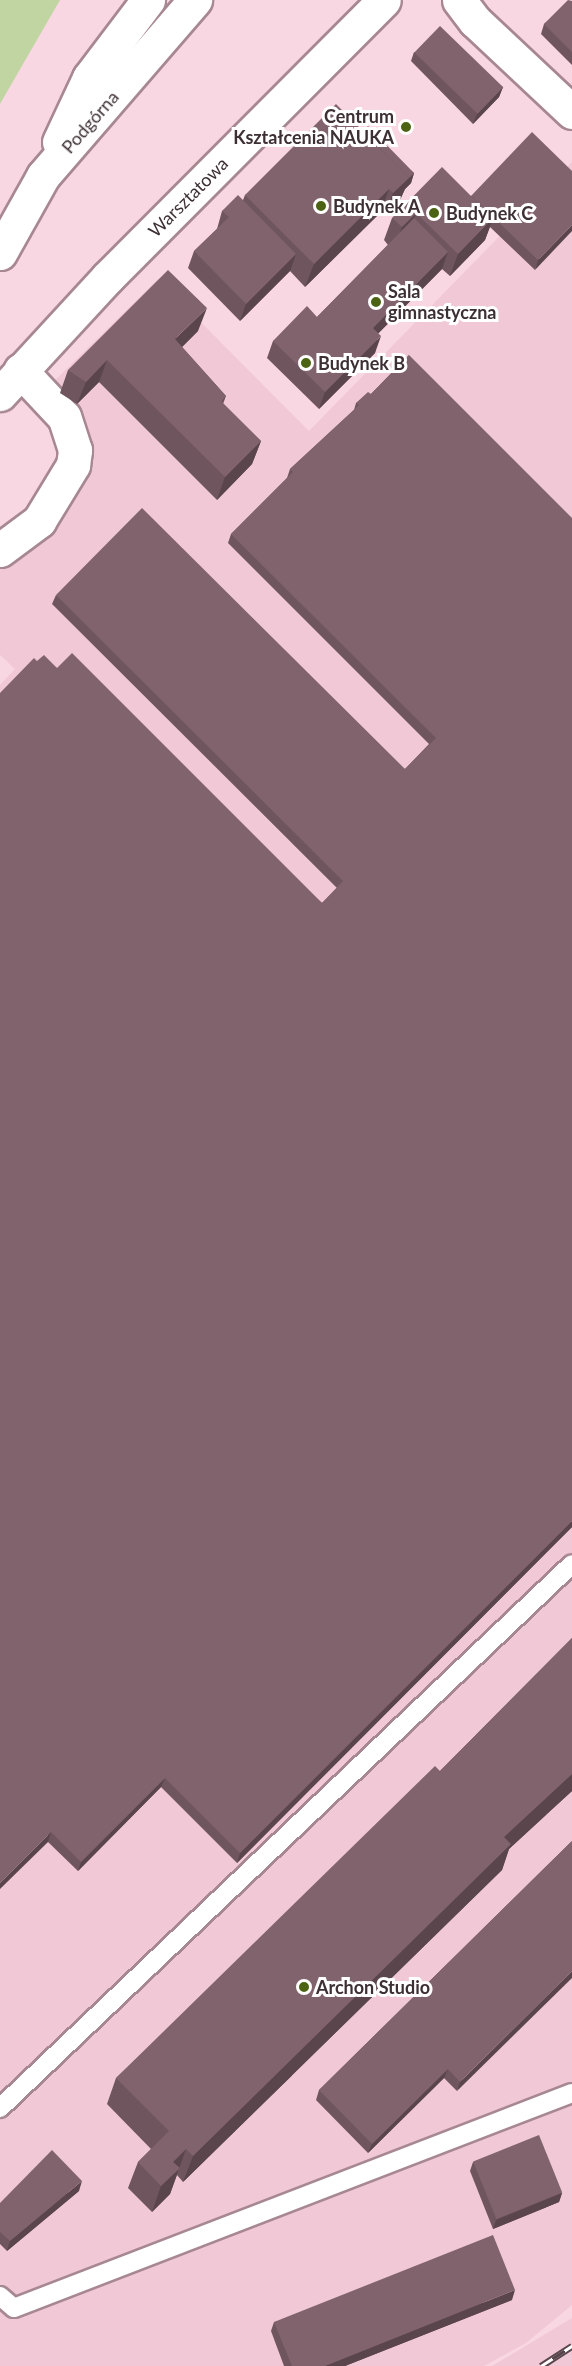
<!DOCTYPE html>
<meta charset="utf-8">
<style>
body{margin:0}
#map{position:relative;width:572px;height:2366px;overflow:hidden;background:#f9d7e2;font-family:Lato,sans-serif}
div>[style]{position:absolute}
[style*='--x']{left:calc(var(--x)*1px);top:calc(var(--y)*1px);width:calc(var(--w)*1px);rotate:calc(var(--a)*1deg)}
.built>*{inset:0;background:#f1c8d6}
.green>*{inset:0;background:#c1d5a2}
.roads{filter:drop-shadow(2px 0 #a78892) drop-shadow(-2px 0 #a78892) drop-shadow(0 2px #a78892) drop-shadow(0 -2px #a78892)}
.service>*{height:18px;margin:-9px;padding:0 9px;transform-origin:9px;border-radius:9px;background:#fff}
.minor>*{height:33px;margin:-16.5px;padding:0 16.5px;transform-origin:16.5px;border-radius:16.5px;background:#fff}
.tertiary>*{height:33px;margin:-16.5px;padding:0 16.5px;transform-origin:16.5px;border-radius:16.5px;background:#fff}
.rail>*{height:7px;margin-top:-3.5px;transform-origin:0;background:repeating-linear-gradient(90deg,#fff 0 14px,#57474c 0 28px);box-sizing:border-box;border-block:2px solid #57474c}
.wall>*{inset:0;background:#6e555e}
.shaded-wall>*{inset:0;background:#5a454c}
.building>*{inset:0;background:#80636d;transform-origin:0 0}
.dots>*{width:16px;height:16px;translate:-50% -50%;box-sizing:border-box;border:3px solid #fff;border-radius:50%}
span{translate:-50% -50%;white-space:nowrap;text-align:center;line-height:1.15;-webkit-text-stroke:6px #fff;paint-order:stroke}
.poi-label{font-size:18px;color:#3d3034;font-weight:700}
.right{translate:-100% -50%;text-align:right}
.left{translate:0 -50%;text-align:left}
.street-label{font-size:18px;color:#3d3034}
</style>
<div id="map">
<div class="built">
<i style="clip-path:polygon(572px 162px,572px 2305px,526px 2343px,484px 2366px,0 2366px,0 685px,15px 669px,0 655px,0 550px,73px 465px,42px 393px,158px 279px,309px 431px)"></i>
<i style="clip-path:polygon(572px 2318px,572px 2366px,492px 2366px)"></i>
</div>
<div class="green">
<i style="clip-path:polygon(0 0,60px 0,0 104px)"></i>
</div>
<div class="roads">
<div class="service">
<i style="--x:0;--y:2108;--w:789;--a:-43.56"></i>
<i style="--x:0;--y:2296;--w:18;--a:41"></i>
<i style="--x:14;--y:2308;--w:598;--a:-21.07"></i>
</div>
<div class="minor">
<i style="--x:459;--y:0;--w:26;--a:53"></i>
<i style="--x:475;--y:21;--w:133;--a:43.2"></i>
<i style="--x:0;--y:394;--w:158;--a:-47.3"></i>
<i style="--x:107;--y:278;--w:392;--a:-45.1"></i>
<i style="--x:0;--y:550;--w:49;--a:-36.6"></i>
<i style="--x:39;--y:521;--w:66;--a:-58.7"></i>
<i style="--x:73;--y:465;--w:15;--a:-82"></i>
<i style="--x:75;--y:450;--w:35;--a:-108"></i>
<i style="--x:64;--y:417;--w:64;--a:-133.1"></i>
</div>
<div class="tertiary">
<i style="--x:59;--y:142;--w:71;--a:-64.9"></i>
<i style="--x:89;--y:78;--w:98;--a:-52.9"></i>
<i style="--x:0;--y:253;--w:88;--a:-60.8"></i>
<i style="--x:43;--y:176;--w:233;--a:-49.2"></i>
</div>
</div>
<div class="rail">
<i style="--x:541;--y:2366;--w:37;--a:-33"></i>
</div>
<div class="wall">
<i style="clip-path:polygon(572px 1px,572px 65px,541px 34px,544px 24px)"></i>
<i style="clip-path:polygon(414px 52px,503px 87px,499px 97px,473px 124px,411px 61px)"></i>
<i style="clip-path:polygon(363px 131px,414px 173px,411px 183px,405px 189px,400px 200px,385px 216px,381px 212px,305px 287px,290px 271px,240px 321px,188px 268px,194px 251px,217px 229px,222px 211px,243px 200px,245px 195px)"></i>
<i style="clip-path:polygon(572px 171px,535px 270px,490px 227px,485px 240px,450px 276px,442px 269px,378px 333px,375px 353px,319px 409px,267px 358px,273px 341px,317px 317px,388px 245px,384px 240px,392px 218px,471px 196px)"></i>
<i style="clip-path:polygon(198px 331px,182px 347px,226px 396px,223px 404px,261px 441px,252px 464px,217px 500px,99px 382px,77px 404px,60px 393px,68px 370px)"></i>
<i style="clip-path:polygon(409px 355px,572px 1527px,237px 1863px,161px 1787px,78px 1871px,48px 1842px,37px 661px,57px 668px,322px 903px,337px 888px,52px 604px,56px 595px,405px 769px,429px 744px,228px 543px,231px 534px,287px 478px,290px 469px,354px 410px,356px 403px,371px 394px)"></i>
<i style="clip-path:polygon(572px 1638px,572px 1791px,509px 1849px,502px 1870px,183px 2182px,177px 2175px,170px 2194px,152px 2212px,128px 2188px,138px 2162px,151px 2149px,107px 2104px,116px 2078px,440px 1771px)"></i>
<i style="clip-path:polygon(572px 1841px,457px 2091px,444px 2078px,368px 2153px,316px 2100px,319px 2090px)"></i>
<i style="clip-path:polygon(473px 2162px,562px 2193px,559px 2202px,493px 2229px,470px 2171px)"></i>
<i style="clip-path:polygon(79px 2191px,7px 2251px,0 2244px,0 2203px)"></i>
<i style="clip-path:polygon(512px 2300px,345px 2366px,284px 2366px,271px 2331px,274px 2322px)"></i>
</div>
<div class="shaded-wall">
<i style="clip-path:polygon(503px 87px,499px 97px,473px 124px,477px 114px)"></i>
<i style="clip-path:polygon(414px 173px,411px 183px,405px 189px,400px 200px,385px 216px,393px 193px)"></i>
<i style="clip-path:polygon(389px 189px,381px 212px,305px 287px,314px 264px)"></i>
<i style="clip-path:polygon(416px 213px,408px 235px,394px 250px,402px 227px)"></i>
<i style="clip-path:polygon(493px 218px,485px 240px,450px 276px,458px 254px)"></i>
<i style="clip-path:polygon(572px 225px,572px 231px,535px 270px,538px 260px)"></i>
<i style="clip-path:polygon(448px 252px,442px 269px,367px 345px,373px 328px)"></i>
<i style="clip-path:polygon(296px 254px,290px 271px,240px 321px,246px 304px)"></i>
<i style="clip-path:polygon(207px 308px,198px 331px,167px 362px,175px 339px)"></i>
<i style="clip-path:polygon(381px 336px,375px 353px,319px 409px,325px 392px)"></i>
<i style="clip-path:polygon(107px 360px,99px 382px,77px 404px,86px 382px)"></i>
<i style="clip-path:polygon(261px 441px,252px 464px,217px 500px,225px 477px)"></i>
<i style="clip-path:polygon(572px 1521px,572px 1527px,237px 1863px,240px 1853px)"></i>
<i style="clip-path:polygon(572px 1774px,572px 1791px,509px 1849px,502px 1870px,183px 2182px,193px 2156px,504px 1837px)"></i>
<i style="clip-path:polygon(165px 1778px,161px 1787px,78px 1871px,81px 1862px)"></i>
<i style="clip-path:polygon(51px 1832px,48px 1842px,0 1889px,0 1883px)"></i>
<i style="clip-path:polygon(572px 1971px,572px 1978px,457px 2091px,460px 2082px)"></i>
<i style="clip-path:polygon(448px 2069px,444px 2078px,368px 2153px,372px 2144px)"></i>
<i style="clip-path:polygon(186px 2149px,170px 2194px,152px 2212px,161px 2186px,173px 2162px)"></i>
<i style="clip-path:polygon(82px 2181px,79px 2191px,7px 2251px,10px 2241px)"></i>
<i style="clip-path:polygon(562px 2193px,559px 2202px,493px 2229px,496px 2220px)"></i>
<i style="clip-path:polygon(515px 2290px,512px 2300px,345px 2366px,325px 2366px)"></i>
</div>
<div class="building">
<i style="clip-path:polygon(568px 0,572px 1px,572px 52px,544px 24px)"></i>
<i style="left:440px;top:26px;width:88px;height:37px;rotate:44deg"></i>
<i style="clip-path:polygon(336px 104px,409px 178px,393px 193px,389px 189px,314px 264px,245px 195px)"></i>
<i style="clip-path:polygon(368px 126px,414px 173px,408px 179px,409px 178px,363px 131px)"></i>
<i style="clip-path:polygon(532px 132px,572px 171px,572px 225px,538px 260px,471px 196px)"></i>
<i style="clip-path:polygon(442px 167px,493px 218px,458px 254px,416px 213px,402px 227px,392px 218px)"></i>
<i style="clip-path:polygon(238px 195px,296px 254px,246px 304px,194px 251px,229px 217px,222px 211px)"></i>
<i style="clip-path:polygon(414px 218px,448px 252px,373px 328px,381px 336px,325px 392px,273px 341px,307px 306px,317px 317px)"></i>
<i style="clip-path:polygon(168px 270px,207px 308px,175px 339px,226px 396px,221px 401px,261px 441px,225px 477px,107px 360px,86px 382px,68px 370px)"></i>
<i style="clip-path:polygon(409px 355px,572px 518px,572px 1521px,240px 1853px,165px 1778px,81px 1862px,51px 1832px,0 1883px,0 693px,34px 658px,37px 661px,44px 655px,57px 668px,72px 653px,322px 903px,343px 881px,56px 595px,142px 508px,405px 769px,436px 738px,231px 534px,293px 472px,290px 469px,359px 405px,356px 403px,368px 392px,371px 394px)"></i>
<i style="clip-path:polygon(572px 1638px,572px 1774px,504px 1837px,511px 1844px,193px 2156px,186px 2149px,173px 2162px,180px 2168px,161px 2186px,138px 2162px,169px 2131px,116px 2078px,435px 1766px,440px 1771px)"></i>
<i style="clip-path:polygon(572px 1841px,572px 1971px,460px 2082px,448px 2069px,372px 2144px,319px 2090px)"></i>
<i style="left:539px;top:2135px;width:62px;height:71px;rotate:68deg"></i>
<i style="clip-path:polygon(52px 2150px,82px 2181px,10px 2241px,0 2232px,0 2203px)"></i>
<i style="clip-path:polygon(493px 2235px,515px 2290px,325px 2366px,292px 2366px,274px 2322px)"></i>
</div>
<div class="dots">
<i style="left:406px;top:127px;background:#4b6312"></i>
<i style="left:321px;top:206px;background:#4b6312"></i>
<i style="left:434px;top:213px;background:#4b6312"></i>
<i style="left:376px;top:302px;background:#4b6312"></i>
<i style="left:306px;top:363px;background:#4b6312"></i>
<i style="left:304px;top:1987px;background:#4b6312"></i>
</div>
<div class="poi-label">
<span class="right" style="left:394px;top:127px">Centrum<br>Kształcenia NAUKA</span>
<span class="left" style="left:333px;top:206px">Budynek A</span>
<span class="left" style="left:446px;top:213px">Budynek C</span>
<span class="left" style="left:388px;top:302px">Sala<br>gimnastyczna</span>
<span class="left" style="left:318px;top:363px">Budynek B</span>
<span class="left" style="left:316px;top:1987px">Archon Studio</span>
</div>
<div class="street-label">
<span style="left:90px;top:122px;rotate:-49deg">Podgórna</span>
<span style="left:188px;top:197px;rotate:-45deg">Warsztatowa</span>
</div>
</div>
